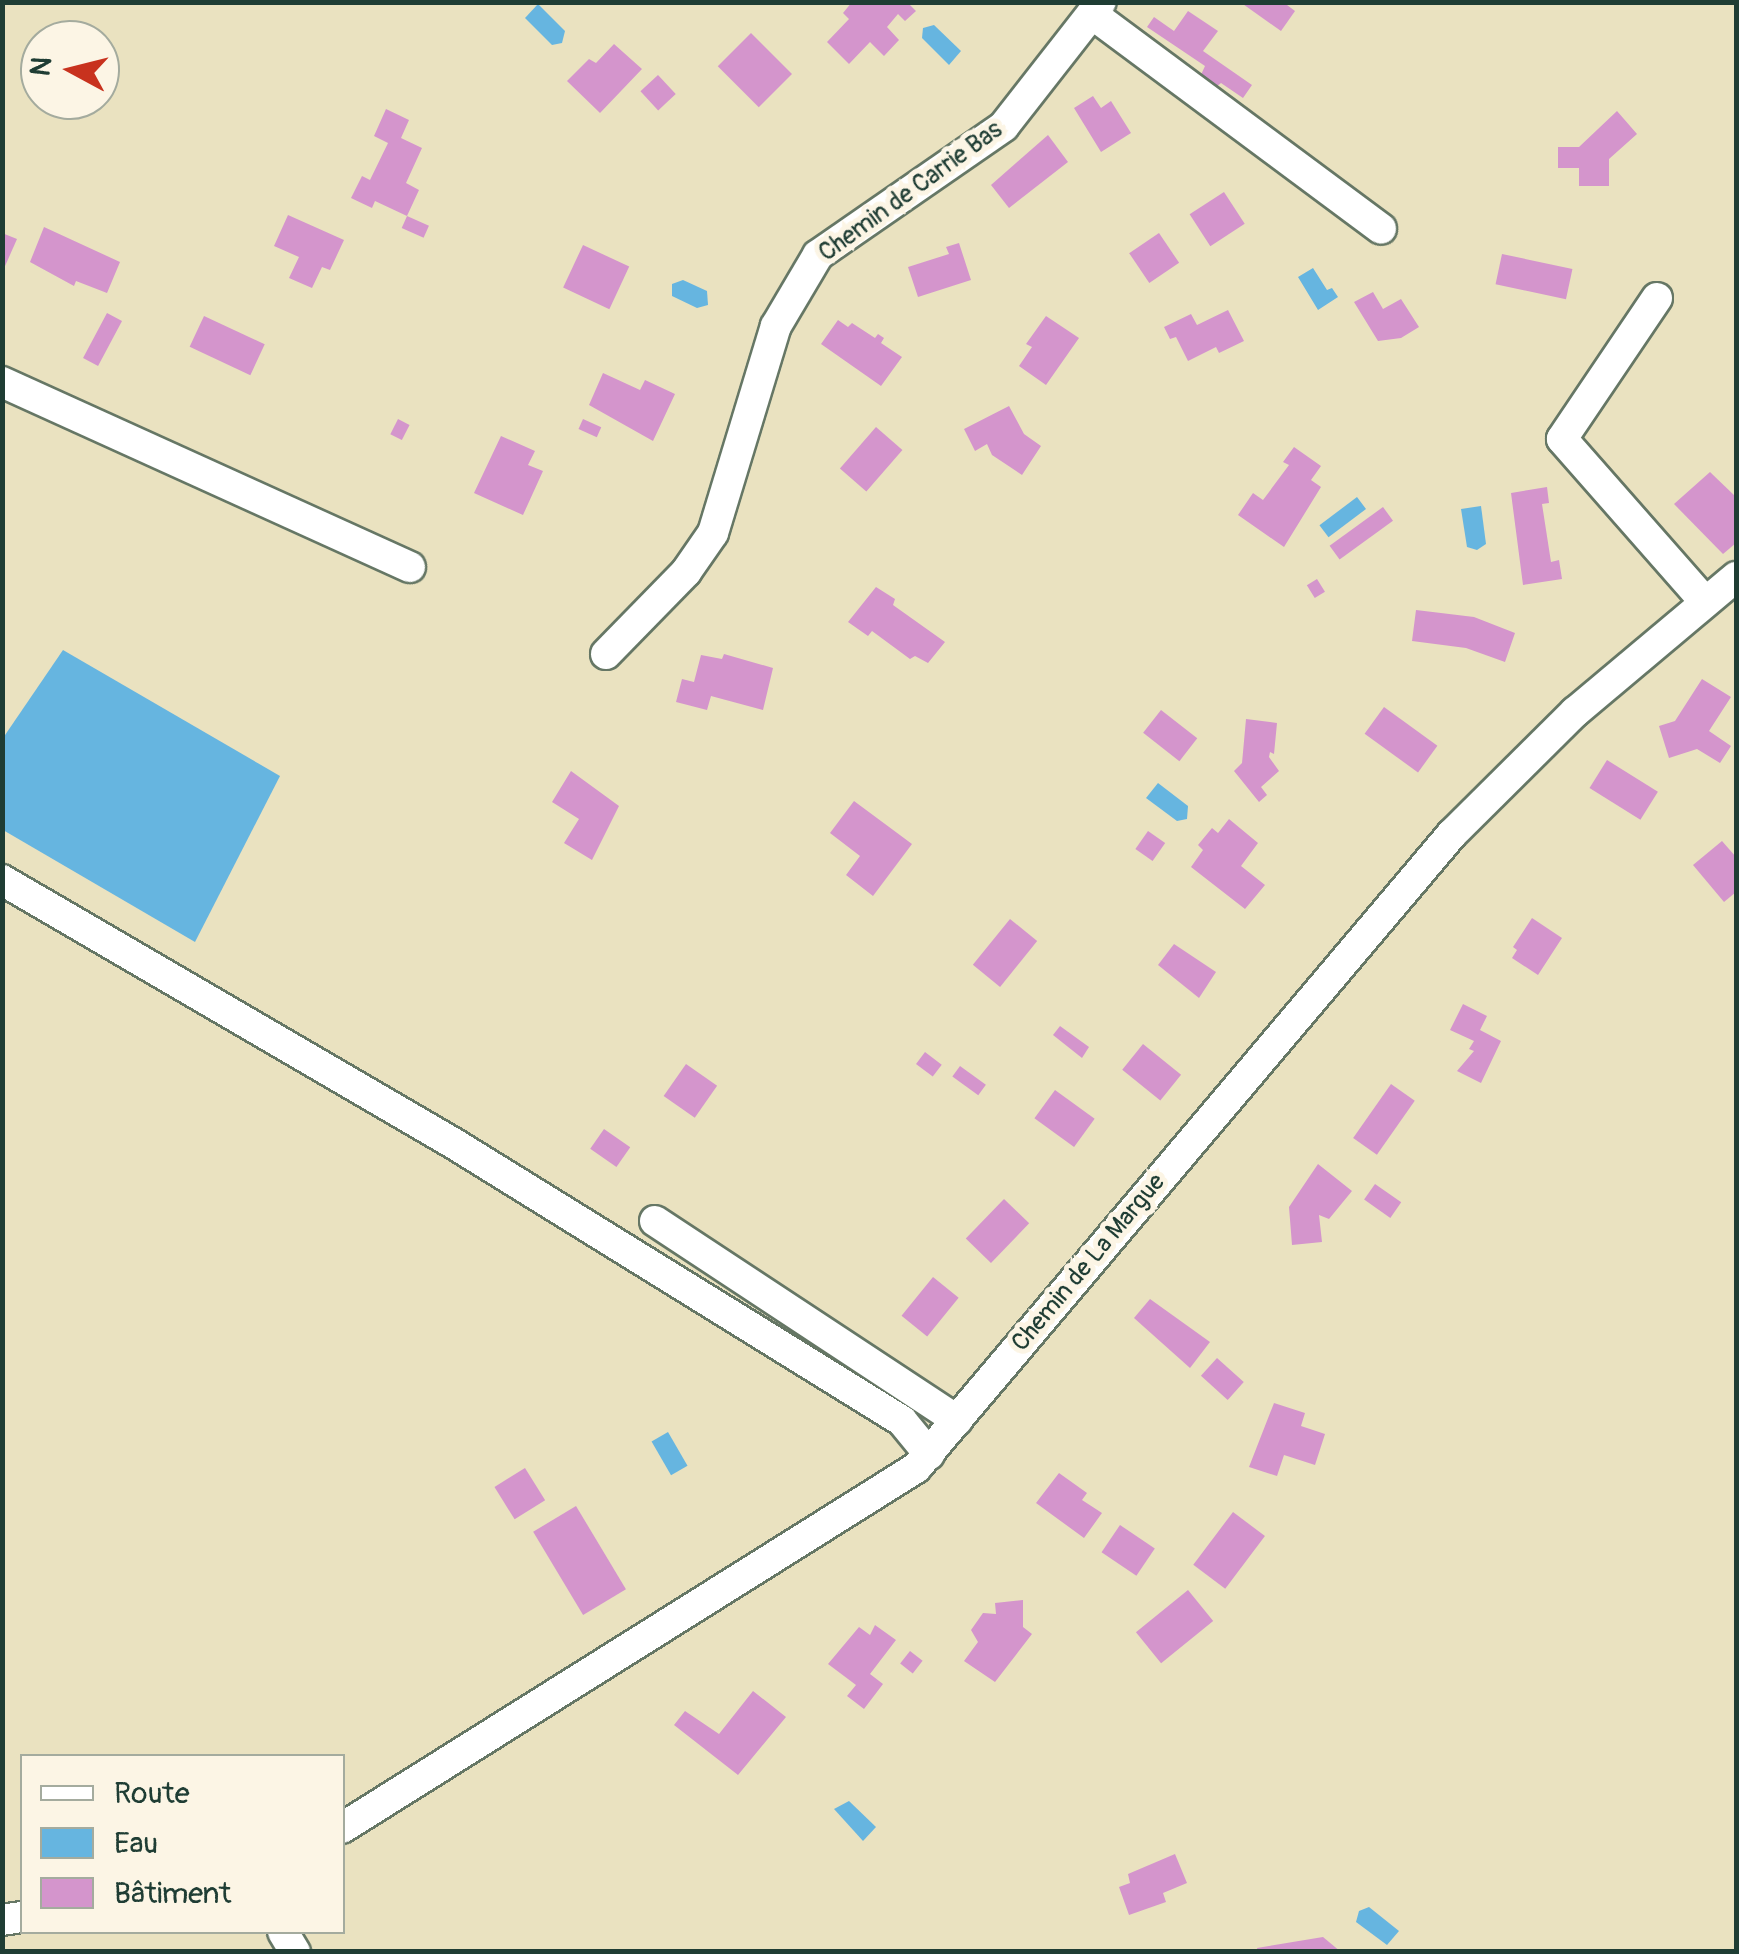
<!DOCTYPE html>
<meta charset="utf-8">
<style>
body{margin:0}
#map{position:relative;width:1739px;height:1954px;overflow:hidden;background:#eae2c0;font-family:Pangolin,sans-serif}
div>[style]{position:absolute}
[style*='--x']{left:calc(var(--x)*1px);top:calc(var(--y)*1px);width:calc(var(--w)*1px);rotate:calc(var(--a)*1deg)}
.water>*{inset:0;background:#66b5e0;transform-origin:0 0}
.building>*{inset:0;background:#d495cc;transform-origin:0 0}
.roads{filter:drop-shadow(2px 0 #667765) drop-shadow(-2px 0 #667765) drop-shadow(0 2px #667765) drop-shadow(0 -2px #667765)}
.minor>*{height:30px;margin:-15px;padding:0 15px;transform-origin:15px;border-radius:15px;background:#fff}
span{translate:-50% -50%;white-space:nowrap;text-align:center;line-height:1.15;-webkit-text-stroke:10px #fcf5e5;paint-order:stroke}
.street-label{font-size:25px;color:#1f3d34}
.frame{position:absolute;inset:0;border:5px solid #1f3d34;pointer-events:none}
.legend{position:absolute;left:20px;top:1754px;width:325px;height:180px;box-sizing:border-box;background:#fcf5e5;border:2px solid #a4ab9e;margin:0;padding:12px 18px;list-style:none;font-size:30px;color:#1f3d34}
.legend li{display:flex;align-items:center;gap:20px;height:50px}
.legend b{width:50px;border:2px solid #a4ab9e}
.north{position:absolute;left:20px;top:20px;width:100px;height:100px;box-sizing:border-box;background:#fcf5e5;border:2px solid #a4ab9e;border-radius:50%;rotate:277deg;font-size:28px;font-weight:700;line-height:40px;text-align:center;color:#1f3d34}
.north::after{content:'';display:block;margin:auto;width:35px;height:45px;background:#c8321e;clip-path:polygon(50% 0,100% 100%,50% 72%,0 100%)}
</style>
<div id="map">
<div class="water">
<i style="clip-path:polygon(538px 4px,565px 31px,562px 43px,552px 45px,525px 18px)"></i>
<i style="clip-path:polygon(934px 25px,961px 51px,949px 65px,922px 38px,923px 28px)"></i>
<i style="clip-path:polygon(1313px 268px,1327px 290px,1332px 288px,1338px 297px,1318px 310px,1298px 277px)"></i>
<i style="clip-path:polygon(683px 280px,707px 291px,708px 305px,697px 308px,672px 296px,672px 284px)"></i>
<i style="left:1357px;top:497px;width:15px;height:47px;rotate:53deg"></i>
<i style="clip-path:polygon(1481px 506px,1486px 544px,1477px 550px,1467px 547px,1461px 509px)"></i>
<i style="clip-path:polygon(63px 650px,280px 776px,195px 942px,3px 830px,3px 738px)"></i>
<i style="clip-path:polygon(1158px 783px,1188px 806px,1187px 819px,1177px 821px,1146px 798px)"></i>
<i style="left:668px;top:1432px;width:39px;height:19px;rotate:60deg"></i>
<i style="clip-path:polygon(849px 1801px,876px 1827px,863px 1841px,834px 1809px)"></i>
<i style="clip-path:polygon(1369px 1907px,1399px 1931px,1387px 1945px,1356px 1922px,1359px 1911px)"></i>
</div>
<div class="building">
<i style="clip-path:polygon(852px 2px,907px 2px,916px 11px,905px 21px,898px 14px,887px 27px,899px 40px,884px 56px,870px 42px,849px 64px,827px 42px,849px 19px,843px 13px)"></i>
<i style="clip-path:polygon(1240px 2px,1283px 2px,1295px 11px,1281px 31px)"></i>
<i style="clip-path:polygon(1188px 11px,1218px 31px,1203px 51px,1252px 85px,1243px 98px,1221px 83px,1216px 87px,1200px 77px,1205px 66px,1147px 27px,1154px 17px,1174px 31px)"></i>
<i style="left:751px;top:33px;width:58px;height:47px;rotate:45deg"></i>
<i style="clip-path:polygon(614px 44px,642px 69px,600px 113px,567px 81px,589px 59px,596px 63px)"></i>
<i style="left:658px;top:75px;width:26px;height:24px;rotate:47deg"></i>
<i style="clip-path:polygon(1093px 96px,1101px 108px,1111px 101px,1131px 133px,1101px 152px,1074px 108px)"></i>
<i style="clip-path:polygon(386px 109px,409px 120px,401px 138px,422px 148px,406px 183px,419px 190px,407px 216px,375px 201px,372px 208px,351px 198px,362px 176px,370px 180px,388px 143px,374px 136px)"></i>
<i style="clip-path:polygon(1617px 111px,1637px 134px,1609px 159px,1609px 186px,1579px 186px,1579px 168px,1558px 168px,1558px 147px,1579px 147px)"></i>
<i style="clip-path:polygon(1048px 135px,1068px 162px,1009px 208px,991px 185px)"></i>
<i style="left:1224px;top:192px;width:38px;height:41px;rotate:57deg"></i>
<i style="clip-path:polygon(288px 215px,344px 240px,330px 270px,322px 267px,312px 288px,289px 278px,299px 257px,274px 246px)"></i>
<i style="left:407px;top:216px;width:24px;height:13px;rotate:24deg"></i>
<i style="clip-path:polygon(44px 227px,120px 262px,107px 293px,76px 281px,74px 286px,30px 262px)"></i>
<i style="clip-path:polygon(2px 233px,17px 239px,2px 273px)"></i>
<i style="left:1159px;top:233px;width:36px;height:36px;rotate:56deg"></i>
<i style="clip-path:polygon(959px 243px,971px 280px,918px 297px,908px 267px,949px 254px,946px 247px)"></i>
<i style="left:583px;top:245px;width:51px;height:47px;rotate:25deg"></i>
<i style="left:1502px;top:254px;width:72px;height:31px;rotate:12deg"></i>
<i style="clip-path:polygon(1373px 292px,1383px 309px,1401px 299px,1419px 327px,1401px 338px,1378px 341px,1354px 302px)"></i>
<i style="clip-path:polygon(1228px 310px,1244px 341px,1219px 353px,1216px 347px,1188px 361px,1176px 337px,1170px 339px,1164px 327px,1191px 314px,1197px 325px)"></i>
<i style="left:107px;top:313px;width:17px;height:51px;rotate:28deg"></i>
<i style="left:204px;top:316px;width:67px;height:34px;rotate:25deg"></i>
<i style="clip-path:polygon(1046px 316px,1079px 338px,1046px 385px,1019px 366px,1032px 347px,1026px 344px)"></i>
<i style="clip-path:polygon(838px 320px,848px 327px,852px 323px,875px 338px,878px 334px,884px 338px,881px 343px,902px 357px,881px 386px,821px 344px)"></i>
<i style="clip-path:polygon(603px 373px,640px 390px,645px 380px,675px 394px,653px 441px,589px 405px)"></i>
<i style="clip-path:polygon(1009px 406px,1024px 434px,1041px 446px,1022px 475px,992px 455px,987px 444px,975px 451px,964px 429px)"></i>
<i style="left:398px;top:419px;width:13px;height:17px;rotate:27deg"></i>
<i style="left:583px;top:419px;width:20px;height:11px;rotate:24deg"></i>
<i style="left:876px;top:427px;width:35px;height:55px;rotate:41deg"></i>
<i style="clip-path:polygon(501px 436px,535px 451px,528px 465px,543px 471px,523px 515px,474px 493px)"></i>
<i style="clip-path:polygon(1294px 447px,1321px 466px,1311px 480px,1321px 487px,1284px 547px,1238px 515px,1253px 493px,1263px 500px,1289px 465px,1283px 462px)"></i>
<i style="clip-path:polygon(1710px 472px,1736px 497px,1736px 543px,1723px 554px,1674px 504px)"></i>
<i style="clip-path:polygon(1547px 487px,1549px 503px,1542px 504px,1551px 562px,1559px 560px,1562px 579px,1523px 585px,1511px 493px)"></i>
<i style="left:1383px;top:507px;width:17px;height:66px;rotate:54deg"></i>
<i style="left:1317px;top:579px;width:15px;height:12px;rotate:58deg"></i>
<i style="clip-path:polygon(876px 587px,895px 599px,893px 605px,945px 642px,928px 663px,915px 656px,910px 659px,872px 631px,868px 636px,848px 622px)"></i>
<i style="clip-path:polygon(1416px 610px,1474px 617px,1515px 633px,1505px 662px,1466px 648px,1412px 641px)"></i>
<i style="clip-path:polygon(724px 654px,773px 668px,763px 710px,711px 696px,707px 710px,676px 702px,682px 679px,694px 682px,701px 655px,722px 659px)"></i>
<i style="clip-path:polygon(1702px 679px,1731px 697px,1709px 731px,1731px 746px,1720px 763px,1697px 749px,1669px 758px,1659px 726px,1675px 721px)"></i>
<i style="left:1384px;top:707px;width:66px;height:33px;rotate:36deg"></i>
<i style="left:1161px;top:710px;width:46px;height:29px;rotate:38deg"></i>
<i style="clip-path:polygon(1246px 719px,1277px 723px,1274px 754px,1270px 752px,1269px 757px,1279px 771px,1261px 787px,1267px 795px,1259px 802px,1234px 771px,1242px 763px)"></i>
<i style="left:1607px;top:760px;width:60px;height:33px;rotate:32deg"></i>
<i style="clip-path:polygon(571px 771px,619px 806px,592px 860px,564px 843px,579px 819px,552px 802px)"></i>
<i style="clip-path:polygon(854px 801px,912px 844px,873px 896px,846px 875px,860px 856px,830px 833px)"></i>
<i style="clip-path:polygon(1229px 819px,1258px 843px,1241px 866px,1265px 885px,1245px 909px,1191px 867px,1203px 850px,1198px 845px,1212px 828px,1218px 833px)"></i>
<i style="left:1148px;top:831px;width:21px;height:22px;rotate:35deg"></i>
<i style="clip-path:polygon(1722px 841px,1736px 857px,1736px 892px,1724px 902px,1693px 865px)"></i>
<i style="clip-path:polygon(1532px 918px,1562px 938px,1538px 975px,1512px 958px,1517px 950px,1513px 947px)"></i>
<i style="left:1010px;top:919px;width:35px;height:59px;rotate:39deg"></i>
<i style="clip-path:polygon(1174px 944px,1216px 972px,1199px 998px,1158px 965px)"></i>
<i style="clip-path:polygon(1463px 1004px,1487px 1016px,1480px 1030px,1501px 1041px,1481px 1083px,1457px 1071px,1474px 1051px,1469px 1049px,1474px 1041px,1450px 1030px)"></i>
<i style="clip-path:polygon(1060px 1026px,1089px 1047px,1082px 1058px,1053px 1035px)"></i>
<i style="left:1143px;top:1044px;width:49px;height:33px;rotate:39deg"></i>
<i style="left:925px;top:1052px;width:21px;height:15px;rotate:37deg"></i>
<i style="left:686px;top:1064px;width:38px;height:39px;rotate:35deg"></i>
<i style="left:960px;top:1066px;width:32px;height:13px;rotate:36deg"></i>
<i style="left:1391px;top:1084px;width:29px;height:66px;rotate:35deg"></i>
<i style="left:1055px;top:1090px;width:49px;height:35px;rotate:36deg"></i>
<i style="left:604px;top:1129px;width:32px;height:24px;rotate:35deg"></i>
<i style="clip-path:polygon(1318px 1164px,1352px 1191px,1329px 1219px,1319px 1215px,1322px 1242px,1292px 1245px,1289px 1207px)"></i>
<i style="left:1375px;top:1184px;width:32px;height:19px;rotate:35deg"></i>
<i style="left:1004px;top:1199px;width:35px;height:55px;rotate:44deg"></i>
<i style="left:933px;top:1277px;width:33px;height:50px;rotate:39deg"></i>
<i style="clip-path:polygon(1150px 1299px,1210px 1342px,1190px 1368px,1134px 1318px)"></i>
<i style="left:1217px;top:1358px;width:36px;height:24px;rotate:42deg"></i>
<i style="clip-path:polygon(1274px 1403px,1305px 1413px,1301px 1426px,1325px 1434px,1315px 1465px,1284px 1455px,1277px 1476px,1249px 1467px)"></i>
<i style="left:525px;top:1468px;width:38px;height:36px;rotate:58deg"></i>
<i style="clip-path:polygon(1059px 1473px,1087px 1493px,1082px 1500px,1102px 1513px,1084px 1538px,1036px 1503px)"></i>
<i style="left:576px;top:1506px;width:97px;height:50px;rotate:59deg"></i>
<i style="left:1233px;top:1512px;width:40px;height:66px;rotate:37deg"></i>
<i style="left:1120px;top:1525px;width:42px;height:33px;rotate:34deg"></i>
<i style="left:1188px;top:1590px;width:40px;height:67px;rotate:51deg"></i>
<i style="clip-path:polygon(1023px 1600px,1023px 1627px,1032px 1634px,995px 1682px,964px 1661px,978px 1642px,971px 1630px,983px 1613px,996px 1614px,995px 1603px)"></i>
<i style="clip-path:polygon(875px 1625px,896px 1640px,870px 1674px,883px 1684px,864px 1709px,847px 1696px,856px 1685px,828px 1664px,859px 1627px,870px 1635px)"></i>
<i style="left:910px;top:1651px;width:16px;height:16px;rotate:38deg"></i>
<i style="clip-path:polygon(753px 1691px,786px 1717px,738px 1775px,674px 1725px,685px 1711px,719px 1734px)"></i>
<i style="clip-path:polygon(1175px 1854px,1187px 1883px,1163px 1893px,1166px 1902px,1129px 1915px,1119px 1887px,1130px 1883px,1128px 1874px)"></i>
<i style="clip-path:polygon(1323px 1937px,1341px 1952px,1258px 1952px,1257px 1948px)"></i>
</div>
<div class="roads">
<div class="minor">
<i style="--x:1092;--y:14;--w:360;--a:36.6"></i>
<i style="--x:1657;--y:298;--w:170;--a:124"></i>
<i style="--x:1562;--y:439;--w:217;--a:48.7"></i>
<i style="--x:2;--y:382;--w:448;--a:24.4"></i>
<i style="--x:606;--y:654;--w:115;--a:-45.7"></i>
<i style="--x:686;--y:572;--w:47;--a:-55.3"></i>
<i style="--x:713;--y:533;--w:216;--a:-73.1"></i>
<i style="--x:776;--y:326;--w:82;--a:-59.4"></i>
<i style="--x:818;--y:255;--w:226;--a:-34.7"></i>
<i style="--x:1004;--y:126;--w:157;--a:-52"></i>
<i style="--x:2;--y:880;--w:522;--a:30.25"></i>
<i style="--x:453;--y:1143;--w:528;--a:31.76"></i>
<i style="--x:902;--y:1421;--w:43;--a:50.7"></i>
<i style="--x:655;--y:1221;--w:362;--a:33.4"></i>
<i style="--x:342;--y:1828;--w:678;--a:-32.1"></i>
<i style="--x:916;--y:1468;--w:830;--a:-49.79"></i>
<i style="--x:1452;--y:834;--w:173;--a:-44.8"></i>
<i style="--x:1575;--y:712;--w:210;--a:-40"></i>
<i style="--x:2;--y:1920;--w:20;--a:-9"></i>
<i style="--x:283;--y:1932;--w:23;--a:59"></i>
</div>
</div>
<div class="street-label">
<span style="left:911px;top:192px;rotate:-36deg">Chemin de Carrie Bas</span>
<span style="left:1089px;top:1263px;rotate:-50deg">Chemin de La Margue</span>
</div>
<div class="frame"></div>
<ul class="legend">
<li><b style="height:12px;background:#fff"></b>Route</li>
<li><b style="height:28px;background:#66b5e0"></b>Eau</li>
<li><b style="height:28px;background:#d495cc"></b>Bâtiment</li>
</ul>
<div class="north">N</div>
</div>
